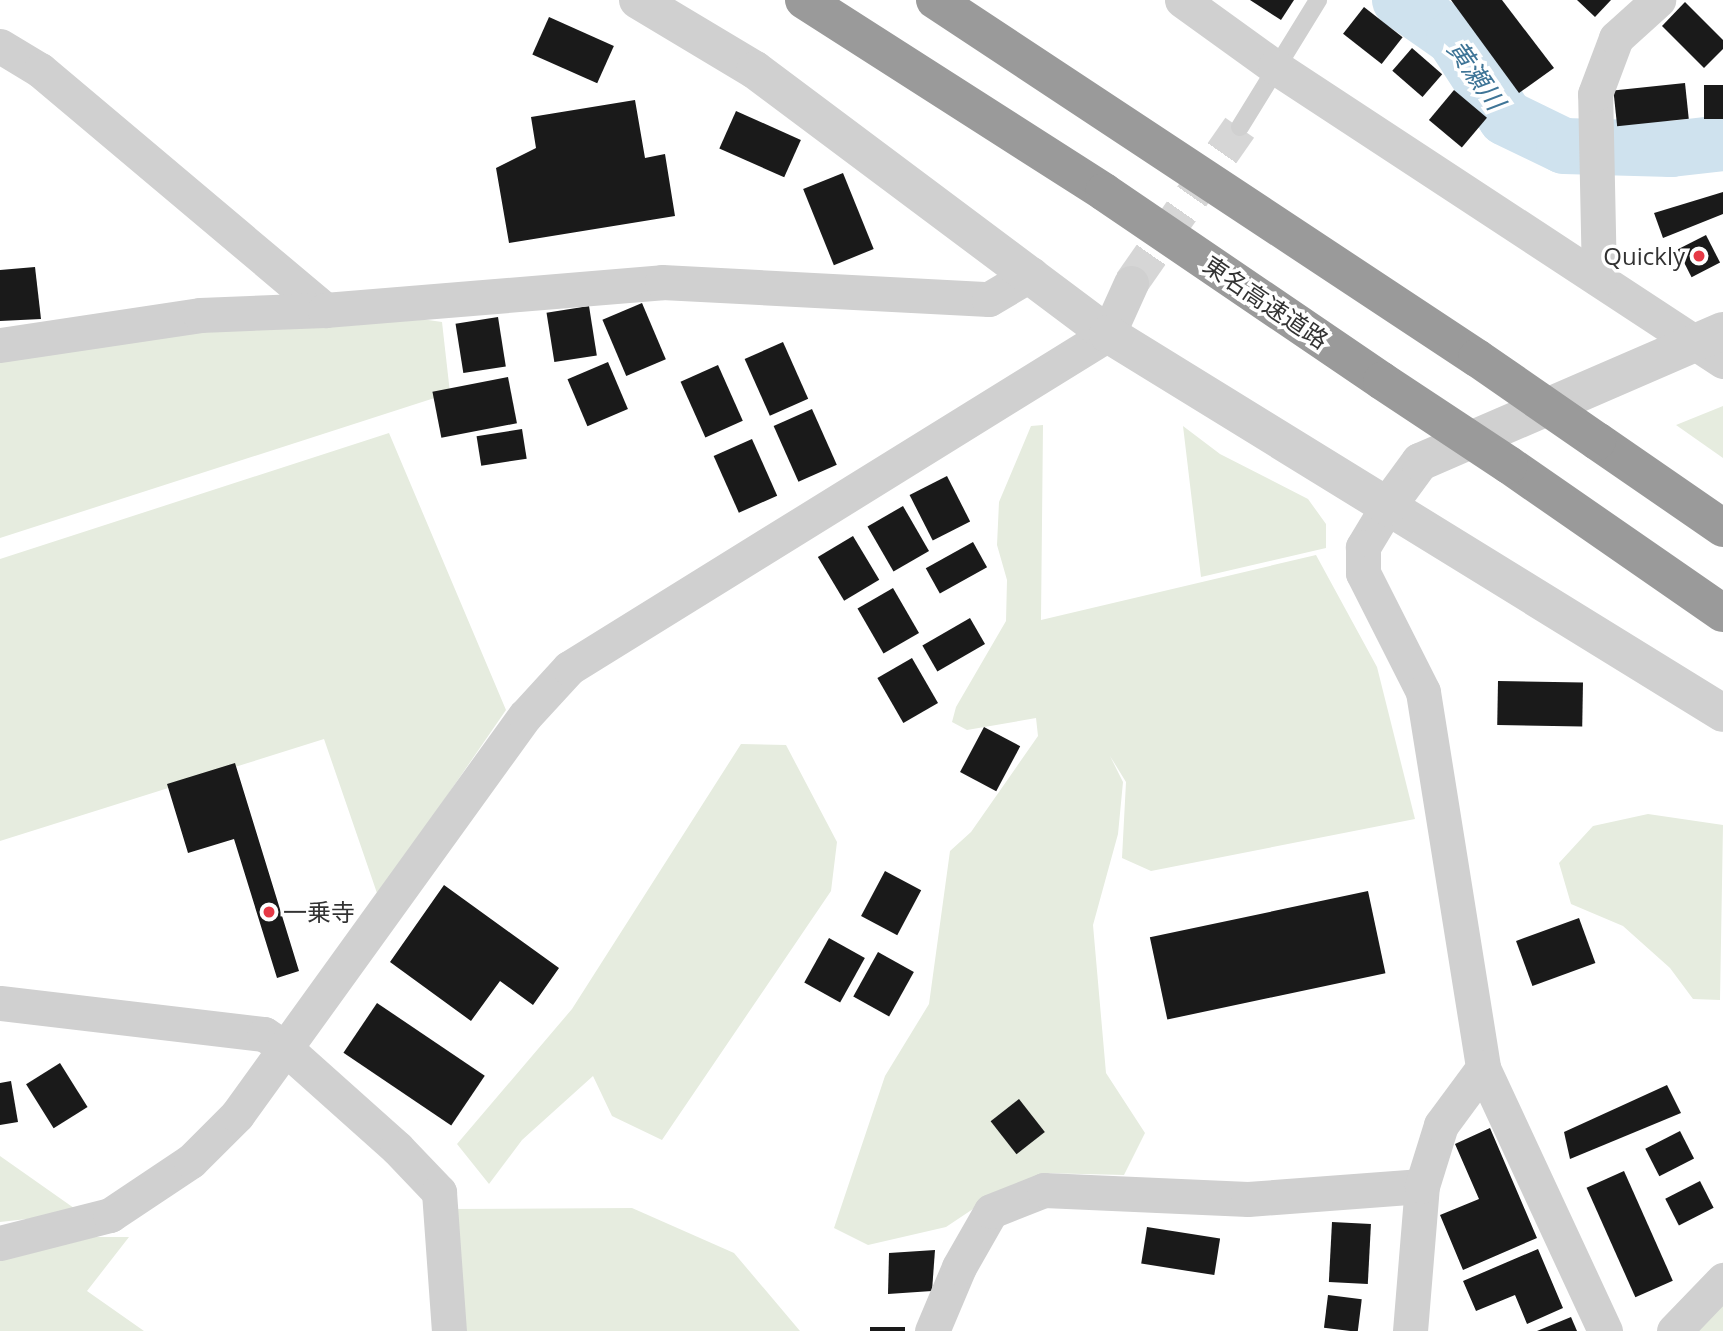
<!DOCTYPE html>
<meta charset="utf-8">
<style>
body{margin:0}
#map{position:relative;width:1723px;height:1331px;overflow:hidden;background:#fff;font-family:"Open Sans","Noto Sans JP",sans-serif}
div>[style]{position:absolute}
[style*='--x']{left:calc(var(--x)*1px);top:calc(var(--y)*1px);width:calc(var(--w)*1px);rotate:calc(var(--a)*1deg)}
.green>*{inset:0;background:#e6ecdf}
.river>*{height:56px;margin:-28px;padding:0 28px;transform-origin:28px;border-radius:28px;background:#cfe2ee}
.building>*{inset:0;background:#1a1a1a;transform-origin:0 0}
.minor-tunnel>*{height:35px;margin-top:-17.5px;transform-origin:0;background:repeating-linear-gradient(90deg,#d6d6d6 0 35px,transparent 0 53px)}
.service>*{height:18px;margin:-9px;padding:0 9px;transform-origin:9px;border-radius:9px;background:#d0d0d0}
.minor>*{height:35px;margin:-17.5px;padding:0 17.5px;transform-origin:17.5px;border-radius:17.5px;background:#d0d0d0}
.tertiary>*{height:38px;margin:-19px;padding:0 19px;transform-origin:19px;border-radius:19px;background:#d0d0d0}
.motorway>*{height:38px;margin:-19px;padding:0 19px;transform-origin:19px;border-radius:19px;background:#9a9a9a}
.motorway-bridge>*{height:38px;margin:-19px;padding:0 19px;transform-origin:19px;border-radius:19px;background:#9a9a9a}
.dots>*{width:19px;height:19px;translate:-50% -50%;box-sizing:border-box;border:4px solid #fff;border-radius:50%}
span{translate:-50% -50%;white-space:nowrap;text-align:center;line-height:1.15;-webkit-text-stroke:7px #fff;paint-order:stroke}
.poi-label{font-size:24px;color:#333}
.right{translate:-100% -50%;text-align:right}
.left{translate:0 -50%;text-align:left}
.street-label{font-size:24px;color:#333}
.water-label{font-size:26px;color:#3f7597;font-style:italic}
</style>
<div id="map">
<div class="green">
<i style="clip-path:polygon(317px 304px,442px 322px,450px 393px,0 538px,0 353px)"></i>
<i style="clip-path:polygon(1723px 406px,1723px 458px,1676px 425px)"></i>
<i style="clip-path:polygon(1043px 425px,1041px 620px,1316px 555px,1377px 667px,1415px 819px,1151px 871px,1122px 858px,1126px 782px,1110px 756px,1123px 782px,1118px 834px,1093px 925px,1106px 1073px,1145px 1133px,1124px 1175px,1042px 1173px,991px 1197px,946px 1227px,868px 1245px,834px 1228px,885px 1076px,929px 1004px,950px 851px,971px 832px,1038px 736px,1036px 718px,967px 730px,952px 722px,956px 707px,1006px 621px,1007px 580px,997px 545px,999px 502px,1031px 426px)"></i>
<i style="clip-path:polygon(1183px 426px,1220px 454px,1308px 499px,1326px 524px,1326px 548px,1201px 577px)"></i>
<i style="clip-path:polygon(389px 433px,506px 710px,378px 896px,324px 739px,0 841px,0 559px)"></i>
<i style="clip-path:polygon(741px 744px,786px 745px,837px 842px,831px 891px,662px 1140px,612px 1116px,593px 1076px,522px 1140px,489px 1184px,457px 1144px,572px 1009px)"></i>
<i style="clip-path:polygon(1648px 814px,1723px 825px,1720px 1000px,1693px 999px,1670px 968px,1623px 926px,1571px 904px,1559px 863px,1593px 826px)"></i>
<i style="clip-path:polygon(0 1156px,81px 1213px,0 1222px)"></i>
<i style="clip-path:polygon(632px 1208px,734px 1253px,800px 1331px,452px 1331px,448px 1209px)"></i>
<i style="clip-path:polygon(32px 1237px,129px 1237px,87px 1291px,144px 1331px,0 1331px,0 1246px)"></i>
<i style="clip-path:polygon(1723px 1280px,1723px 1331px,1669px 1331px)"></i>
</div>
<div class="river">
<i style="--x:1400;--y:0;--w:66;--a:35.1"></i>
<i style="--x:1454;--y:38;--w:95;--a:57"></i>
<i style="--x:1506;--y:118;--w:64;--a:25.8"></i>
<i style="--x:1564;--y:146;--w:107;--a:1.6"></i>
<i style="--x:1671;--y:149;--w:52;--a:-6.6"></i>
</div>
<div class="building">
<i style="clip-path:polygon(1250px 0,1294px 0,1281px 20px)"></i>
<i style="clip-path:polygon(1451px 0,1502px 0,1554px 68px,1519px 93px)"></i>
<i style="clip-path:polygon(1577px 0,1611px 0,1595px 17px)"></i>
<i style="clip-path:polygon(1685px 2px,1723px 40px,1723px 49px,1704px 68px,1662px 26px)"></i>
<i style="left:1364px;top:7px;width:49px;height:34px;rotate:38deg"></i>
<i style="left:549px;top:17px;width:71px;height:41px;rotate:24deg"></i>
<i style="left:1412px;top:48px;width:40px;height:30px;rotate:41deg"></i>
<i style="left:1685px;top:83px;width:36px;height:72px;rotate:84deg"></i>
<i style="left:1723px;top:85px;width:34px;height:19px;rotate:90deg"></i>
<i style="left:1454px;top:90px;width:43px;height:39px;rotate:40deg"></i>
<i style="clip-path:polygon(635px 100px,645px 158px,665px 154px,675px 216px,509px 243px,496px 168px,536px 148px,531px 117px)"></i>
<i style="left:736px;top:111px;width:71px;height:41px;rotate:24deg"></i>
<i style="left:843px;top:173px;width:82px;height:43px;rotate:68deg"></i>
<i style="clip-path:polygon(1723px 192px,1723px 214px,1663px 238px,1654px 213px)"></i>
<i style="left:1706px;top:235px;width:31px;height:32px;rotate:63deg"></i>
<i style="clip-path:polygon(35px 267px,41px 319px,0 321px,0 270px)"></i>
<i style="left:642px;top:303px;width:61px;height:43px;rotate:67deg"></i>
<i style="left:589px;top:306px;width:50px;height:43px;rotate:81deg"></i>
<i style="left:498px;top:317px;width:50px;height:43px;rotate:81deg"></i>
<i style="left:783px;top:342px;width:62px;height:42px;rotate:66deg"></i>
<i style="left:608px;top:362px;width:51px;height:44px;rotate:67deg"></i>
<i style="left:718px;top:365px;width:61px;height:41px;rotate:66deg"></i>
<i style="left:508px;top:377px;width:47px;height:77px;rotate:79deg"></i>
<i style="left:812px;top:409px;width:61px;height:42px;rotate:66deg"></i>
<i style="left:522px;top:429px;width:30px;height:46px;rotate:81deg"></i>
<i style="left:752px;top:439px;width:62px;height:42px;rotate:66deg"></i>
<i style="left:947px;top:476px;width:51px;height:42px;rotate:63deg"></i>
<i style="left:903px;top:506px;width:52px;height:41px;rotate:60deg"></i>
<i style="left:853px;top:536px;width:51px;height:41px;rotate:59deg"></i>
<i style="left:973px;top:542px;width:29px;height:54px;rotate:61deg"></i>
<i style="left:893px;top:588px;width:52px;height:41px;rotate:60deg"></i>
<i style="left:970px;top:618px;width:30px;height:55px;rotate:60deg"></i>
<i style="left:912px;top:658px;width:52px;height:40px;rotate:60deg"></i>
<i style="left:1498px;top:681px;width:85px;height:44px;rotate:1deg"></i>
<i style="left:984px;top:727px;width:41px;height:51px;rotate:28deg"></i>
<i style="clip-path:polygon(235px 763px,299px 971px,277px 978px,234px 839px,188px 853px,167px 784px)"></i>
<i style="left:885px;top:871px;width:41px;height:51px;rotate:28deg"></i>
<i style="clip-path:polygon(444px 885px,559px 968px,533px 1005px,500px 981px,471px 1021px,390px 962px)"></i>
<i style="left:1368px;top:891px;width:84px;height:223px;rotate:78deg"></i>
<i style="left:1579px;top:918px;width:48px;height:67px;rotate:70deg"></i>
<i style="left:829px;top:938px;width:41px;height:51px;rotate:29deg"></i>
<i style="left:878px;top:952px;width:41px;height:51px;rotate:29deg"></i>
<i style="left:377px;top:1003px;width:130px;height:60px;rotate:34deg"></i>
<i style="left:60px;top:1063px;width:52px;height:40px;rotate:58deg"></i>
<i style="clip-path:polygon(11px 1081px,18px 1122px,0 1125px,0 1083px)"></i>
<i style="clip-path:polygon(1667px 1085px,1681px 1113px,1570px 1159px,1564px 1132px)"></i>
<i style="left:1019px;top:1099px;width:42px;height:36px;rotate:52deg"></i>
<i style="clip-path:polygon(1490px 1128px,1537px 1238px,1463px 1270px,1440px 1215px,1479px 1199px,1455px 1144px)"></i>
<i style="left:1680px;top:1131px;width:31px;height:39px;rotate:63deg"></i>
<i style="left:1624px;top:1171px;width:120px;height:41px;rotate:66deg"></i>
<i style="left:1700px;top:1181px;width:30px;height:39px;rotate:63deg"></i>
<i style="left:1332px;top:1222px;width:39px;height:60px;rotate:3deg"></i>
<i style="left:1147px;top:1227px;width:74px;height:37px;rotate:9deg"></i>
<i style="clip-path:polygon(1538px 1249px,1563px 1308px,1527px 1324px,1515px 1295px,1476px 1311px,1463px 1281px)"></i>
<i style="clip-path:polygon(935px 1250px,932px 1291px,888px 1294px,889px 1253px)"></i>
<i style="left:1328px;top:1295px;width:34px;height:33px;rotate:7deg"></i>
<i style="clip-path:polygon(1571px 1317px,1577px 1331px,1537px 1331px)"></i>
<i style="left:870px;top:1327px;width:35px;height:4px"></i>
</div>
<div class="minor-tunnel">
<i style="--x:1131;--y:283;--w:190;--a:-55.1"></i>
</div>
<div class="service">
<i style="--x:1240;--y:127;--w:149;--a:-58.4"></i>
</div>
<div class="minor">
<i style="--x:1182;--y:0;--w:115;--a:35.8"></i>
<i style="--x:1275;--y:67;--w:536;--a:33.27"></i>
<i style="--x:0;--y:46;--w:47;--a:31"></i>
<i style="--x:40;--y:70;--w:373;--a:40.1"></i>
<i style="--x:1599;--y:279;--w:185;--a:-91.2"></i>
<i style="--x:1595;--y:94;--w:60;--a:-69.4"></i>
<i style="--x:1616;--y:38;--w:57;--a:-42.1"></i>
<i style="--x:0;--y:345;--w:202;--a:-8.5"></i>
<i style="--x:200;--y:315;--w:125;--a:-2.3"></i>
<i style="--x:325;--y:310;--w:338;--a:-4.7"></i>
<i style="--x:662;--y:282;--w:327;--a:3"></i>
<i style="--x:989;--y:299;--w:49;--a:-30.8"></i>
<i style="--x:1387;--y:507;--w:47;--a:121"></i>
<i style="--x:1363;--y:547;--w:26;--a:90"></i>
<i style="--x:1363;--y:573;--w:133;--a:63.2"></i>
<i style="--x:1423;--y:692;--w:381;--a:80.9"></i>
<i style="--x:1483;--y:1068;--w:290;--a:65.1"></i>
<i style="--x:0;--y:1003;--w:266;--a:6.7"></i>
<i style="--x:264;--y:1034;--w:24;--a:33"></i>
<i style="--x:284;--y:1047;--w:152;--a:41.8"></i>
<i style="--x:397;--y:1148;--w:61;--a:46.3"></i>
<i style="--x:439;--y:1192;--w:139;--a:85.9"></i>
<i style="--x:0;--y:1243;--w:114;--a:-14.3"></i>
<i style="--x:110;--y:1215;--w:97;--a:-33.7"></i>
<i style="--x:191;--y:1161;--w:65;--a:-45"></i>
<i style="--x:237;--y:1115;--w:492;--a:-54.2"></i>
<i style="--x:525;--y:716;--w:65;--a:-47.5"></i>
<i style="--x:569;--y:668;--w:634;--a:-31.79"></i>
<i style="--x:1108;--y:334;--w:56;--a:-65.7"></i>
<i style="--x:932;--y:1331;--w:69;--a:-67.1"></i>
<i style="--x:959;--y:1267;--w:64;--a:-60.3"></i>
<i style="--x:991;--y:1211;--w:57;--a:-21.6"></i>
<i style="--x:1044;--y:1190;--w:204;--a:2.5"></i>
<i style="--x:1248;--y:1199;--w:174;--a:-4.3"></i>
<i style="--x:1410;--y:1331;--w:145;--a:-85.3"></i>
<i style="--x:1422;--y:1186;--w:64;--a:-72.7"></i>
<i style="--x:1441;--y:1125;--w:71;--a:-53.6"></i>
<i style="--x:1674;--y:1331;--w:71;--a:-46.1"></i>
</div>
<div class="tertiary">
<i style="--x:638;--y:0;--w:136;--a:30.9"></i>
<i style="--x:755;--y:70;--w:441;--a:36.8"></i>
<i style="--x:1108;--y:334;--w:722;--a:31.64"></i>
<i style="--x:1387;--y:507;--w:56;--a:-53.7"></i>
<i style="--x:1420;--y:462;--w:330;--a:-23.4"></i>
</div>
<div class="motorway">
<i style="--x:804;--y:0;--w:356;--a:32.6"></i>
<i style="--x:1104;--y:192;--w:336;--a:34.2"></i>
<i style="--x:935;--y:0;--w:650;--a:33.45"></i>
<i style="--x:1597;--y:441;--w:153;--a:34.6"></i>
<i style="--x:1509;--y:465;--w:260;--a:34.7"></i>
</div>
<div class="motorway-bridge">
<i style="--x:1477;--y:358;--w:146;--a:34.7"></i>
<i style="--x:1382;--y:381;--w:152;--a:33.5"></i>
</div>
<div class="dots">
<i style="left:1699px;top:256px;background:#e63946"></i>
<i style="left:269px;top:912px;background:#e63946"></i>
</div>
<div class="poi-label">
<span class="right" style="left:1685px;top:256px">Quickly</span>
<span class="left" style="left:283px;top:912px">一乗寺</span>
</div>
<div class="street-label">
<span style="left:1266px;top:302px;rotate:34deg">東名高速道路</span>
</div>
<div class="water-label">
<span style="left:1476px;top:75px;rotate:55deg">黄瀬川</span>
</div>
</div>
